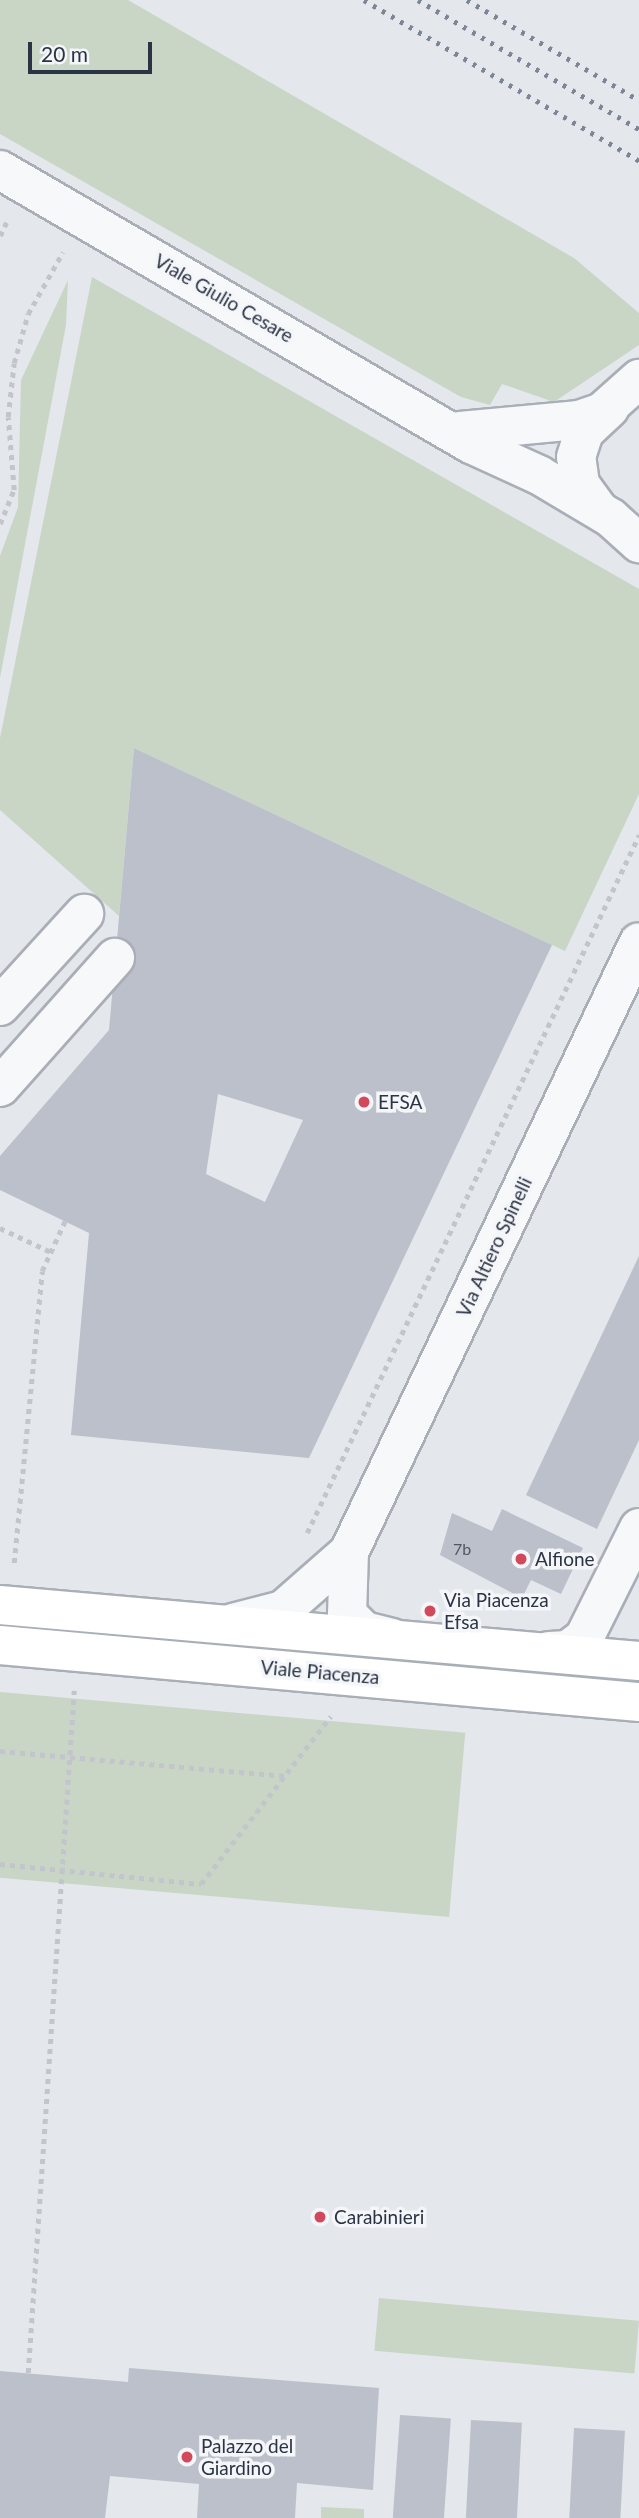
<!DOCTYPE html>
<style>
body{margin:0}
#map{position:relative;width:639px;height:2518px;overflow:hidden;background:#e4e7ec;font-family:Lato,sans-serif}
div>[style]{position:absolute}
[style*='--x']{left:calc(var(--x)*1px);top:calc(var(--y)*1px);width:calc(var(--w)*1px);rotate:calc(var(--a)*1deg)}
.green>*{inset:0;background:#c9d6c5;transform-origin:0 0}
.building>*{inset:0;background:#bbc0ca;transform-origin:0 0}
.path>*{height:4.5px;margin-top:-2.25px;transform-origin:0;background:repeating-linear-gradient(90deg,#c2c5cb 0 5px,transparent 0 10px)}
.roads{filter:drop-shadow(2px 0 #a9aeb7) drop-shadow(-2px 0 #a9aeb7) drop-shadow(0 2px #a9aeb7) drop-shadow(0 -2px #a9aeb7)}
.minor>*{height:38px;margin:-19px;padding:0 19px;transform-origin:19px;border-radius:19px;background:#f7f8fa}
.major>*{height:38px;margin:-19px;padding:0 19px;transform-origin:19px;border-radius:19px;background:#fff}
.rail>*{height:5px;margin-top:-2.5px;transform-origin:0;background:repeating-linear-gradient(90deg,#7d8696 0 3.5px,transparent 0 10.5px)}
.dots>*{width:19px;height:19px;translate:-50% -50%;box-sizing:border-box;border:4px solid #f4f6f9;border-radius:50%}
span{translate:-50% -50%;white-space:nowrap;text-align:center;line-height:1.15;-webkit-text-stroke:7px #f4f6f9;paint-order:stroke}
.number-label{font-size:16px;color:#4f5766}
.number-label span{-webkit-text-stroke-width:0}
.street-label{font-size:19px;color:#2b3445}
.poi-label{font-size:19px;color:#2b3445}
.left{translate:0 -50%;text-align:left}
.scale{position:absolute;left:28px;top:42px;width:124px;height:32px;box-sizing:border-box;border:4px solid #2b3445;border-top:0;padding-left:9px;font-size:21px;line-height:24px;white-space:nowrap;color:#2b3445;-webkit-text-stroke:5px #f4f6f9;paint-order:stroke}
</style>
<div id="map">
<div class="green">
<i style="clip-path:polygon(0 0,128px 0,574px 258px,639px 313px,639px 345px,554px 402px,502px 384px,490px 405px,461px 397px,0 134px)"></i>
<i style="clip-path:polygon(92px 277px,639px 589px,639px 794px,565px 951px,134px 748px,119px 916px,0 810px,0 738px)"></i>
<i style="clip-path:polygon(68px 280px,66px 325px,0 678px,0 556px,18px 507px,21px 380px)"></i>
<i style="left:0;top:1692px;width:467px;height:185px;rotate:5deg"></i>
<i style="left:379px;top:2298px;width:261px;height:53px;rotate:5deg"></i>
<i style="clip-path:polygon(321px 2507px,364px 2509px,364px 2518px,321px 2518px)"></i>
</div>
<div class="building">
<i style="clip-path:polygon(evenodd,134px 748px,552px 945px,309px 1458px,71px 1435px,89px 1233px,0 1190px,0 1156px,109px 1030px,134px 748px,218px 1094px,303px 1120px,265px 1202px,206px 1174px,218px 1094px)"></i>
<i style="clip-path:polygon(639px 1256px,639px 1440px,597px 1529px,526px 1495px)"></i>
<i style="clip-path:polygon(502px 1509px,583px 1548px,561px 1594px,531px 1580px,522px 1598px,440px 1555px,452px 1513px,492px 1531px)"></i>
<i style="clip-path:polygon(129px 2368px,379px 2388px,373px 2490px,297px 2483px,295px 2518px,197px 2518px,199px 2484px,110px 2476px,105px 2518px,0 2518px,0 2371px,128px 2382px)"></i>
<i style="left:400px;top:2415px;width:51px;height:103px;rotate:4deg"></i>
<i style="left:471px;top:2420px;width:51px;height:98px;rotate:3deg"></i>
<i style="left:574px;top:2428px;width:51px;height:90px;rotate:3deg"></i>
</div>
<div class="path">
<i style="--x:0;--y:236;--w:17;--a:-65"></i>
<i style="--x:0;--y:524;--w:37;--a:-68"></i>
<i style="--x:14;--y:490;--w:73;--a:-94.7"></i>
<i style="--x:8;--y:417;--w:54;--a:-83.7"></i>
<i style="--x:14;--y:363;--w:51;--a:-74.1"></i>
<i style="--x:28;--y:314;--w:71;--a:-60.6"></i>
<i style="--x:0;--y:1228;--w:56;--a:25.2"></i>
<i style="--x:307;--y:1533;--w:773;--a:-64.56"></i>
<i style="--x:14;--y:1563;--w:293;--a:-84.5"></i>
<i style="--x:42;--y:1271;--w:55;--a:-65.3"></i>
<i style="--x:0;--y:1751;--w:286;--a:5"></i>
<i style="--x:0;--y:1864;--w:202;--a:5.7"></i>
<i style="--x:201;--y:1884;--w:212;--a:-52.3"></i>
<i style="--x:28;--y:2373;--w:684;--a:-86.14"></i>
</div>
<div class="roads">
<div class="minor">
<i style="--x:0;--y:170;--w:545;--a:30.19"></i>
<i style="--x:471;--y:444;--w:75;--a:24.5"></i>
<i style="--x:539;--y:475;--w:84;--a:30.8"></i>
<i style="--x:611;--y:518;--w:38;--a:42"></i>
<i style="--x:460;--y:431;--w:120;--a:-5.3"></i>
<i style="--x:579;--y:420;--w:24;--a:-19"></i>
<i style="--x:602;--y:412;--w:50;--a:-41.7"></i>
<i style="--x:598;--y:509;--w:31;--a:-126"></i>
<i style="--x:580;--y:484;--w:27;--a:-98"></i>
<i style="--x:576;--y:457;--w:26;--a:-72"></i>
<i style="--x:584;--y:432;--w:35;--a:-43"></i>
<i style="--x:0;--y:1006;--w:125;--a:-47.6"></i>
<i style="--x:0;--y:1087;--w:173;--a:-48.3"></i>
<i style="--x:349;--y:1552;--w:62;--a:91.8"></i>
<i style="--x:347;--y:1614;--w:24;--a:45"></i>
<i style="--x:364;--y:1631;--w:29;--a:14"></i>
<i style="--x:233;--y:1623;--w:52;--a:-14.6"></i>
<i style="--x:283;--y:1610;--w:88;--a:-41.3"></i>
<i style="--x:349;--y:1552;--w:675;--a:-64.57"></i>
<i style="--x:549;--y:1651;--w:19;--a:-3"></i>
<i style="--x:568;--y:1650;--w:20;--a:-37"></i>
<i style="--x:584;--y:1638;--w:123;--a:-63.4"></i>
</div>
<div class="major">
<i style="--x:0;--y:1605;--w:641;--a:5.01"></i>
<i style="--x:0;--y:1645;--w:642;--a:5.1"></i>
</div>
</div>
<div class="rail">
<i style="--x:364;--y:0;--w:319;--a:30.3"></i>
<i style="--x:418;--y:0;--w:256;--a:30.3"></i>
<i style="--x:467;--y:0;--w:199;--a:30.2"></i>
</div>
<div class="dots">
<i style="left:364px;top:1102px;background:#d1495b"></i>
<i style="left:521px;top:1559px;background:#d1495b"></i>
<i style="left:430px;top:1611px;background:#d1495b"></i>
<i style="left:320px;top:2217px;background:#d1495b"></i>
<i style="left:187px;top:2457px;background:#d1495b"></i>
</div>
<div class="number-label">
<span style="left:462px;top:1549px">7b</span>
</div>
<div class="street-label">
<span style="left:224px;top:298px;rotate:30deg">Viale Giulio Cesare</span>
<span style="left:494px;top:1247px;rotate:-65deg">Via Altiero Spinelli</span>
<span style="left:320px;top:1672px;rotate:5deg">Viale Piacenza</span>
</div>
<div class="poi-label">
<span class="left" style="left:378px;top:1102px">EFSA</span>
<span class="left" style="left:535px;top:1559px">Alfione</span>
<span class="left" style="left:444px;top:1611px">Via Piacenza<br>Efsa</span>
<span class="left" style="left:334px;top:2217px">Carabinieri</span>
<span class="left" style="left:201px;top:2457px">Palazzo del<br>Giardino</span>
</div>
<div class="scale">20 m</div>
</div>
